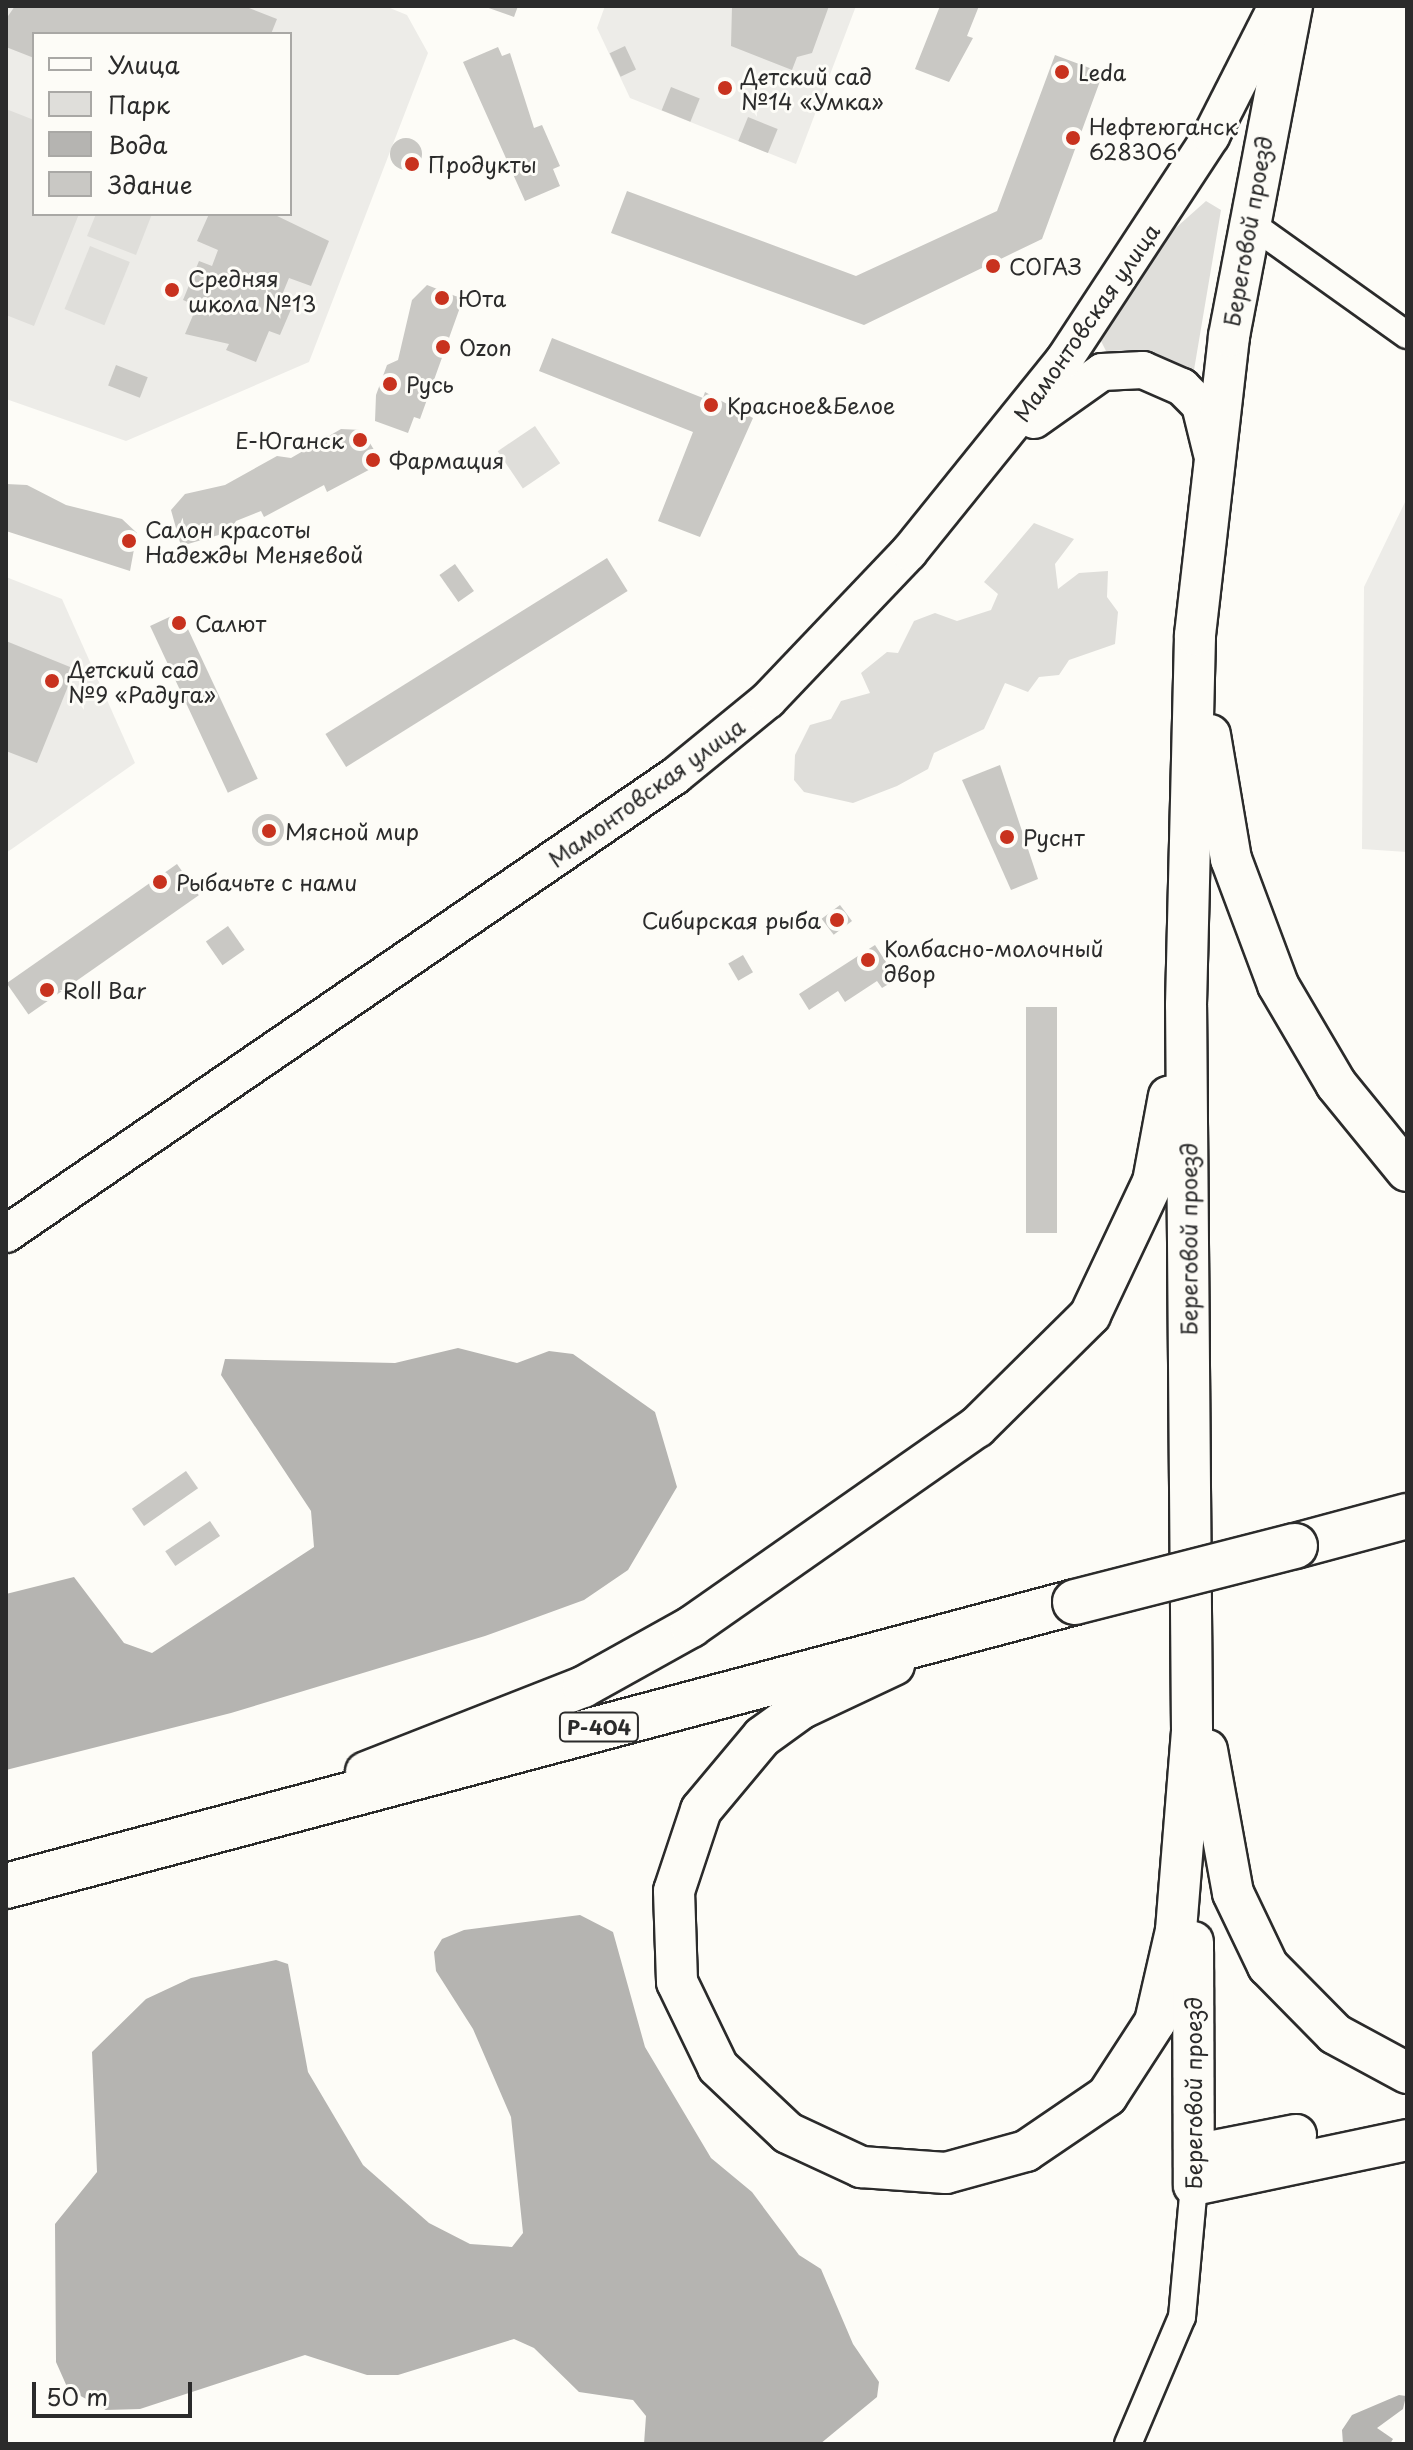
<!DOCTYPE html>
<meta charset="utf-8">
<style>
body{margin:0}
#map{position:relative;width:1413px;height:2450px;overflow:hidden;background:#fdfcf7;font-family:"Playpen Sans",sans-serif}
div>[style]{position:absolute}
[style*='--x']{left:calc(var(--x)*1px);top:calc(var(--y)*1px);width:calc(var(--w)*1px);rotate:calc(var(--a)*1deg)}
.built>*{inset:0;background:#edece8}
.green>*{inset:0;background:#dfdeda;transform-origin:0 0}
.water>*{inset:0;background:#b5b4b1}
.building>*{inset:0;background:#c9c8c4;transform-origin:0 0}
.round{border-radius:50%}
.roads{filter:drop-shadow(2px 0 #2b2b2b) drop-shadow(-2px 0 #2b2b2b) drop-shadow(0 2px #2b2b2b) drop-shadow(0 -2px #2b2b2b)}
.street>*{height:26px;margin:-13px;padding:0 13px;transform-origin:13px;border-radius:13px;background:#fdfcf7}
.secondary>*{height:36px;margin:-18px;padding:0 18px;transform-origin:18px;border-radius:18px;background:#fdfcf7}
.primary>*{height:40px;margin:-20px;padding:0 20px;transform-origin:20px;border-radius:20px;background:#fdfcf7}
.highway>*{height:44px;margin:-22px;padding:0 22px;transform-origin:22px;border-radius:22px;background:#fdfcf7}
.bridges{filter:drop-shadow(2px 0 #2b2b2b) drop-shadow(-2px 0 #2b2b2b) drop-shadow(0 2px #2b2b2b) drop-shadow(0 -2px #2b2b2b)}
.highway-bridge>*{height:44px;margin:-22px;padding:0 22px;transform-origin:22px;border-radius:22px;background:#fdfcf7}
.dots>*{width:22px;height:22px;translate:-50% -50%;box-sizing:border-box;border:4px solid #fdfcf7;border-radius:50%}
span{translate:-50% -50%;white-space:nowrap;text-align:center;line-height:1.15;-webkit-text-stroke:6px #fdfcf7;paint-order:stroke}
.shield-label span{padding:2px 6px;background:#fdfcf7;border:2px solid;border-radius:6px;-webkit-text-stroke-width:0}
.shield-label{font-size:20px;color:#2b2b2b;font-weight:700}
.poi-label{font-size:22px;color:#2b2b2b}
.left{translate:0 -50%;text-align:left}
.right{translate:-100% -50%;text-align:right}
.street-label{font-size:22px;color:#2b2b2b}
.frame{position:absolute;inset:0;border:8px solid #2b2b2b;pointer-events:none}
.legend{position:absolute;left:32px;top:32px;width:260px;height:184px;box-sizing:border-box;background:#fdfcf7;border:2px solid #a9a8a5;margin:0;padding:10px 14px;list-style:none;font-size:24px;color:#2b2b2b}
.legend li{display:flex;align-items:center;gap:16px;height:40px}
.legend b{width:40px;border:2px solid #a9a8a5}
.scale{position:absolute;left:32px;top:2382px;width:160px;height:36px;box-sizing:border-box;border:4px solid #2b2b2b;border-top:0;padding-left:10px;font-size:24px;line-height:28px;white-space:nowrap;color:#2b2b2b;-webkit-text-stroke:6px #fdfcf7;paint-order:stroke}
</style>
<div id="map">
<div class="built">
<i style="clip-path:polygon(evenodd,6px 6px,385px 6px,407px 15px,428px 53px,309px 362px,126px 441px,6px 399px,6px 6px,34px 34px,290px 34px,290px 214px,34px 214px,34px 34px)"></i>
<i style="clip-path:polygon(605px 6px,856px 6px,796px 164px,630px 98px,597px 28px)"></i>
<i style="clip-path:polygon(1407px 498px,1407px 852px,1362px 849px,1364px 587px)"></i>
<i style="clip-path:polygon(6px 577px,62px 599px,135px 763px,6px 853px)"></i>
</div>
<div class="green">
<i style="clip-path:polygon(6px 109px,34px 120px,34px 214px,79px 214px,34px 326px,6px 315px)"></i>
<i style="clip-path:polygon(1206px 201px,1221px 210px,1194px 370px,1144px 350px,1106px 351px,1099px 337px,1170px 233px)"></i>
<i style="clip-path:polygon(96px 214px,152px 214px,136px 255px,87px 236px)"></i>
<i style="left:90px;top:246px;width:43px;height:68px;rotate:22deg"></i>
<i style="left:535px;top:426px;width:45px;height:45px;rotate:56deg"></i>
<i style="clip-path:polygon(1034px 523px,1074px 539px,1055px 564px,1058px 589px,1079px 573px,1108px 571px,1107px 597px,1118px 612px,1115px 644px,1069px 660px,1059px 675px,1039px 677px,1028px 692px,1005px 683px,984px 729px,934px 753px,928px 769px,897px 786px,853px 803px,804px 792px,794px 780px,795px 755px,810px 725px,831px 719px,841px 701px,870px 693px,861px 673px,887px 652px,898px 653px,914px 621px,935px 613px,957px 621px,991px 610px,998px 594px,984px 582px)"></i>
</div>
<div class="water">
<i style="clip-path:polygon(458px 1348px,517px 1363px,549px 1351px,573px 1354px,655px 1412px,677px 1487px,628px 1570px,584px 1600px,485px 1636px,231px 1713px,6px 1770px,6px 1594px,74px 1577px,124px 1643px,152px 1653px,314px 1547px,311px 1511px,221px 1375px,225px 1359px,395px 1363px)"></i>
<i style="clip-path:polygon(580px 1915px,613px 1932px,645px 2047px,711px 2158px,752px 2192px,799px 2255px,821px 2269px,853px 2344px,879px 2382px,877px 2397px,820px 2444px,644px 2444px,646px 2416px,633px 2400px,579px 2392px,534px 2348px,514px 2339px,398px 2375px,367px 2375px,305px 2355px,140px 2409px,106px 2410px,68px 2389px,56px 2362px,55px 2224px,97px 2172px,92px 2052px,146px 1999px,191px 1978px,276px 1960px,288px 1964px,308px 2072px,363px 2165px,429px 2223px,470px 2244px,512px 2247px,523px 2233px,511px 2117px,473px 2029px,436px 1971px,434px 1952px,442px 1939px,464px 1930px)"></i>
<i style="clip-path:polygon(1399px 2395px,1406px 2396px,1403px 2409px,1377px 2428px,1393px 2439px,1390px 2444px,1343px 2444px,1342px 2430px,1352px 2415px)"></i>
</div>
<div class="building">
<i style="clip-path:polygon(15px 6px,244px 6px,277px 19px,271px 34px,34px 34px,34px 58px,6px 47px,6px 19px)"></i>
<i style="clip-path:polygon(483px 6px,518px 6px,514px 17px)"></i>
<i style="clip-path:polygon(732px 6px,829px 6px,812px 53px,797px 57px,792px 70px,731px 46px)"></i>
<i style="clip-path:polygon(940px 6px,979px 6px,967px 36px,973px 38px,949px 82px,915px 69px)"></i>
<i style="left:625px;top:46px;width:26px;height:17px;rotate:65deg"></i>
<i style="clip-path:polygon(498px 47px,502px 56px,510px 53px,534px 128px,542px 125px,560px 166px,553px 169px,560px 186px,525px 201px,463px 62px)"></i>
<i style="clip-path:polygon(1055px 55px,1103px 73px,1042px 239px,864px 325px,611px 233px,627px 191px,856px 276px,997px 211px)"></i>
<i style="left:671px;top:87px;width:31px;height:25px;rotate:22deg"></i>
<i style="left:748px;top:117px;width:32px;height:26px;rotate:22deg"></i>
<i class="round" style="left:390px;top:138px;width:32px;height:32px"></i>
<i style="clip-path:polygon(209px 214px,273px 214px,329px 241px,311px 286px,289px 278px,282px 295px,295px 300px,280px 335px,269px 331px,256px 362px,226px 350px,229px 344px,185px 334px,197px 306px,183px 300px,199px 261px,212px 266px,218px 250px,197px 241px)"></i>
<i style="clip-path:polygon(427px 285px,463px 299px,420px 419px,414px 417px,408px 433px,375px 421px,376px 395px,387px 365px,398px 360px,412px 300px)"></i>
<i style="clip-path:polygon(552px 338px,703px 398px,705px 392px,753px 418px,700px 537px,658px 521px,693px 432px,539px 371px)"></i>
<i style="left:116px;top:365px;width:34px;height:22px;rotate:21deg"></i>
<i style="clip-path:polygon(341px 429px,362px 430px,382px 463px,327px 492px,324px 485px,264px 517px,261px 511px,236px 521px,229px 532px,181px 546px,171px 510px,185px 494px,225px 485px,277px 456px,291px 458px)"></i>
<i style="clip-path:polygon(6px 484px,27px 485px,66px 505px,122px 519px,137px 533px,130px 571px,6px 531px)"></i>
<i style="left:607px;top:558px;width:39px;height:332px;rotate:58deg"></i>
<i style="left:455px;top:564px;width:33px;height:19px;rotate:55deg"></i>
<i style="left:180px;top:612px;width:184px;height:33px;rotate:65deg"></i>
<i style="clip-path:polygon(6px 641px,75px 669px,37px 763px,6px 751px)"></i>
<i style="clip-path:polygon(1000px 765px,1038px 879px,1011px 890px,962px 780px)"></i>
<i class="round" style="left:252px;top:814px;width:32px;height:32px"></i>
<i style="left:177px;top:864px;width:38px;height:208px;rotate:55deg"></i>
<i style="left:840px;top:905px;width:20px;height:23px;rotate:53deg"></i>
<i style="left:228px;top:926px;width:29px;height:27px;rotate:55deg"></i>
<i style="clip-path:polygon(875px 945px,897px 979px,882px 988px,877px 981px,845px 1002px,838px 991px,809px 1010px,799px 994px)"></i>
<i style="left:743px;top:955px;width:20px;height:17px;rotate:60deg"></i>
<i style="left:1026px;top:1007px;width:31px;height:226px"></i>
<i style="left:186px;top:1471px;width:21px;height:66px;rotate:55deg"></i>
<i style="left:210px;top:1521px;width:18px;height:54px;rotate:56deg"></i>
</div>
<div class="roads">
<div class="street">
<i style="--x:1247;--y:221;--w:196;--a:35.5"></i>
<i style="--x:1128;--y:2444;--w:138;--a:-67"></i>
<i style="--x:1182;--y:2317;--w:133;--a:-84.8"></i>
</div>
<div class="secondary">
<i style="--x:1034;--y:420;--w:83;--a:-35.2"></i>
<i style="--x:1102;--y:372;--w:41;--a:-2.8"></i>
<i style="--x:1143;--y:370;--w:43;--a:23.6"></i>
<i style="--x:1182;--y:387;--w:25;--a:45"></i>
<i style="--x:1200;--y:405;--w:50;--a:76.2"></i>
<i style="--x:6;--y:1234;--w:811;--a:-34.4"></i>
<i style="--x:675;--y:776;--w:120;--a:-39.3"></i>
<i style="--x:768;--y:700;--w:204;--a:-46.4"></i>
<i style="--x:909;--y:552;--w:247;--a:-51.1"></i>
<i style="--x:1064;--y:360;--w:268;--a:-56.7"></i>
<i style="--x:1211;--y:136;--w:146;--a:-63.1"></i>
</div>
<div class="primary">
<i style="--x:1210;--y:735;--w:126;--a:80.4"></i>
<i style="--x:1231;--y:859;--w:134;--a:69.5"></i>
<i style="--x:1278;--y:985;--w:115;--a:59.6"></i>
<i style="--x:1336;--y:1084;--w:112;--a:50.8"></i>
<i style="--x:894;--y:1665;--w:102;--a:154.9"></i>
<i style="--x:802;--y:1708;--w:49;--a:144.1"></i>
<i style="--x:762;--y:1737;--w:95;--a:129.9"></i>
<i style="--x:701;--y:1810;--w:85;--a:108.4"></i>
<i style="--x:674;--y:1891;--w:91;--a:88.1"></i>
<i style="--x:677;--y:1982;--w:94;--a:64.2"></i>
<i style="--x:718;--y:2067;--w:96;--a:43.3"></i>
<i style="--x:788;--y:2133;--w:81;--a:25"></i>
<i style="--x:861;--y:2167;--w:85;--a:4"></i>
<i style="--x:946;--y:2173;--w:83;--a:-15.4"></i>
<i style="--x:1026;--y:2151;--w:98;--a:-34.2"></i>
<i style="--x:1107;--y:2096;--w:88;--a:-57"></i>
<i style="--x:1155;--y:2022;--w:94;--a:-77.1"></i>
<i style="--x:1176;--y:1930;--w:201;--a:-85.4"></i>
<i style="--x:1192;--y:1730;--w:725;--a:-90.47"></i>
<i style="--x:1186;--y:1005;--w:370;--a:-88.6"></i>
<i style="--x:1195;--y:635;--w:301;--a:-83.5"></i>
<i style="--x:1229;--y:336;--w:336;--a:-79.2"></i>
<i style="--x:1207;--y:1750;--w:145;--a:79.7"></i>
<i style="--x:1233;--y:1893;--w:81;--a:64.4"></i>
<i style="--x:1268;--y:1966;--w:95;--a:45.4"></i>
<i style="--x:1335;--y:2034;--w:82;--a:28.4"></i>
<i style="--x:366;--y:1772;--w:233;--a:-21.4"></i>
<i style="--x:583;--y:1687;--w:124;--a:-29.1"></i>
<i style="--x:691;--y:1627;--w:349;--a:-35"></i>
<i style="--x:977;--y:1427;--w:159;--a:-44.7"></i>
<i style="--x:1090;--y:1315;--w:147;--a:-64.7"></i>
<i style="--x:1153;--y:1182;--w:87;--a:-79.5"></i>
<i style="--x:1193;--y:1942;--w:243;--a:89.8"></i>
<i style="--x:1194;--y:2185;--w:218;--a:-11.9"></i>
<i style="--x:1194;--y:2155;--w:104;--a:-11.1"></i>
</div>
<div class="highway">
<i style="--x:1295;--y:1546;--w:116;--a:-15"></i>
<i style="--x:6;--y:1886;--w:1106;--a:-14.88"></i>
</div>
</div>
<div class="bridges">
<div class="highway-bridge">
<i style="--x:1075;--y:1602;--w:227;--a:-14.3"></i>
</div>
</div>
<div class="dots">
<i style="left:1062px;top:72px;background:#c8321e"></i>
<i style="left:725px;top:88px;background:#c8321e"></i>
<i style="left:1073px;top:138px;background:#c8321e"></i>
<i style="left:412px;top:164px;background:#c8321e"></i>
<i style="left:993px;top:266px;background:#c8321e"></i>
<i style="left:172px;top:290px;background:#c8321e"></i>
<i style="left:442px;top:298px;background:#c8321e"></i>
<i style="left:443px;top:347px;background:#c8321e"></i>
<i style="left:390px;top:384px;background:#c8321e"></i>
<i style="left:711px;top:405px;background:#c8321e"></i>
<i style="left:360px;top:440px;background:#c8321e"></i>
<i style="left:373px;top:460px;background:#c8321e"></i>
<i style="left:129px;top:541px;background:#c8321e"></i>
<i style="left:179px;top:623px;background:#c8321e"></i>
<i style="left:52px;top:681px;background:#c8321e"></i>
<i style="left:269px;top:831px;background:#c8321e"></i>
<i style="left:1007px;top:837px;background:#c8321e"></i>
<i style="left:160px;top:882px;background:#c8321e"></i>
<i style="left:837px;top:920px;background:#c8321e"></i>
<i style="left:868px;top:960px;background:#c8321e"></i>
<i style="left:47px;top:990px;background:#c8321e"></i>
</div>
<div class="shield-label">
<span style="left:599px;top:1727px">Р-404</span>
</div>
<div class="poi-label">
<span class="left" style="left:1078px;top:72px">Leda</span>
<span class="left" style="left:741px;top:88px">Детский сад<br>№14 «Умка»</span>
<span class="left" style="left:1089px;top:138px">Нефтеюганск<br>628306</span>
<span class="left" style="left:428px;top:164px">Продукты</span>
<span class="left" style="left:1009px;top:266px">СОГАЗ</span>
<span class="left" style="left:188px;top:290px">Средняя<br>школа №13</span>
<span class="left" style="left:458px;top:298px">Юта</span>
<span class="left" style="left:459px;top:347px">Ozon</span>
<span class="left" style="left:406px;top:384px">Русь</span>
<span class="left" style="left:727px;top:405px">Красное&amp;Белое</span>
<span class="right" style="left:344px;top:440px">Е-Юганск</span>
<span class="left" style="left:389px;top:460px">Фармация</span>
<span class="left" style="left:145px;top:541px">Салон красоты<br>Надежды Меняевой</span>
<span class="left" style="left:195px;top:623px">Салют</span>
<span class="left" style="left:68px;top:681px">Детский сад<br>№9 «Радуга»</span>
<span class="left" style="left:285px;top:831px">Мясной мир</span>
<span class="left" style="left:1023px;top:837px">Руснт</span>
<span class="left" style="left:176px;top:882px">Рыбачьте с нами</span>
<span class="right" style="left:821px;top:920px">Сибирская рыба</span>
<span class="left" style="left:884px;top:960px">Колбасно-молочный<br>двор</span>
<span class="left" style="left:63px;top:990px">Roll Bar</span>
</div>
<div class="street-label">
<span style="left:1247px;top:231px;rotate:-80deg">Береговой проезд</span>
<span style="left:1086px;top:322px;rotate:-55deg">Мамонтовская улица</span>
<span style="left:646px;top:792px;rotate:-36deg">Мамонтовская улица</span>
<span style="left:1188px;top:1239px;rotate:-90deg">Береговой проезд</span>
<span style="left:1193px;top:2093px;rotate:-90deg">Береговой проезд</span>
</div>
<div class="frame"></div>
<ul class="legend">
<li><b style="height:10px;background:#fdfcf7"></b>Улица</li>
<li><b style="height:22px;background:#dfdeda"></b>Парк</li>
<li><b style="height:22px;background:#b5b4b1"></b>Вода</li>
<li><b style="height:22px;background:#c9c8c4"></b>Здание</li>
</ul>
<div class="scale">50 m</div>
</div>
